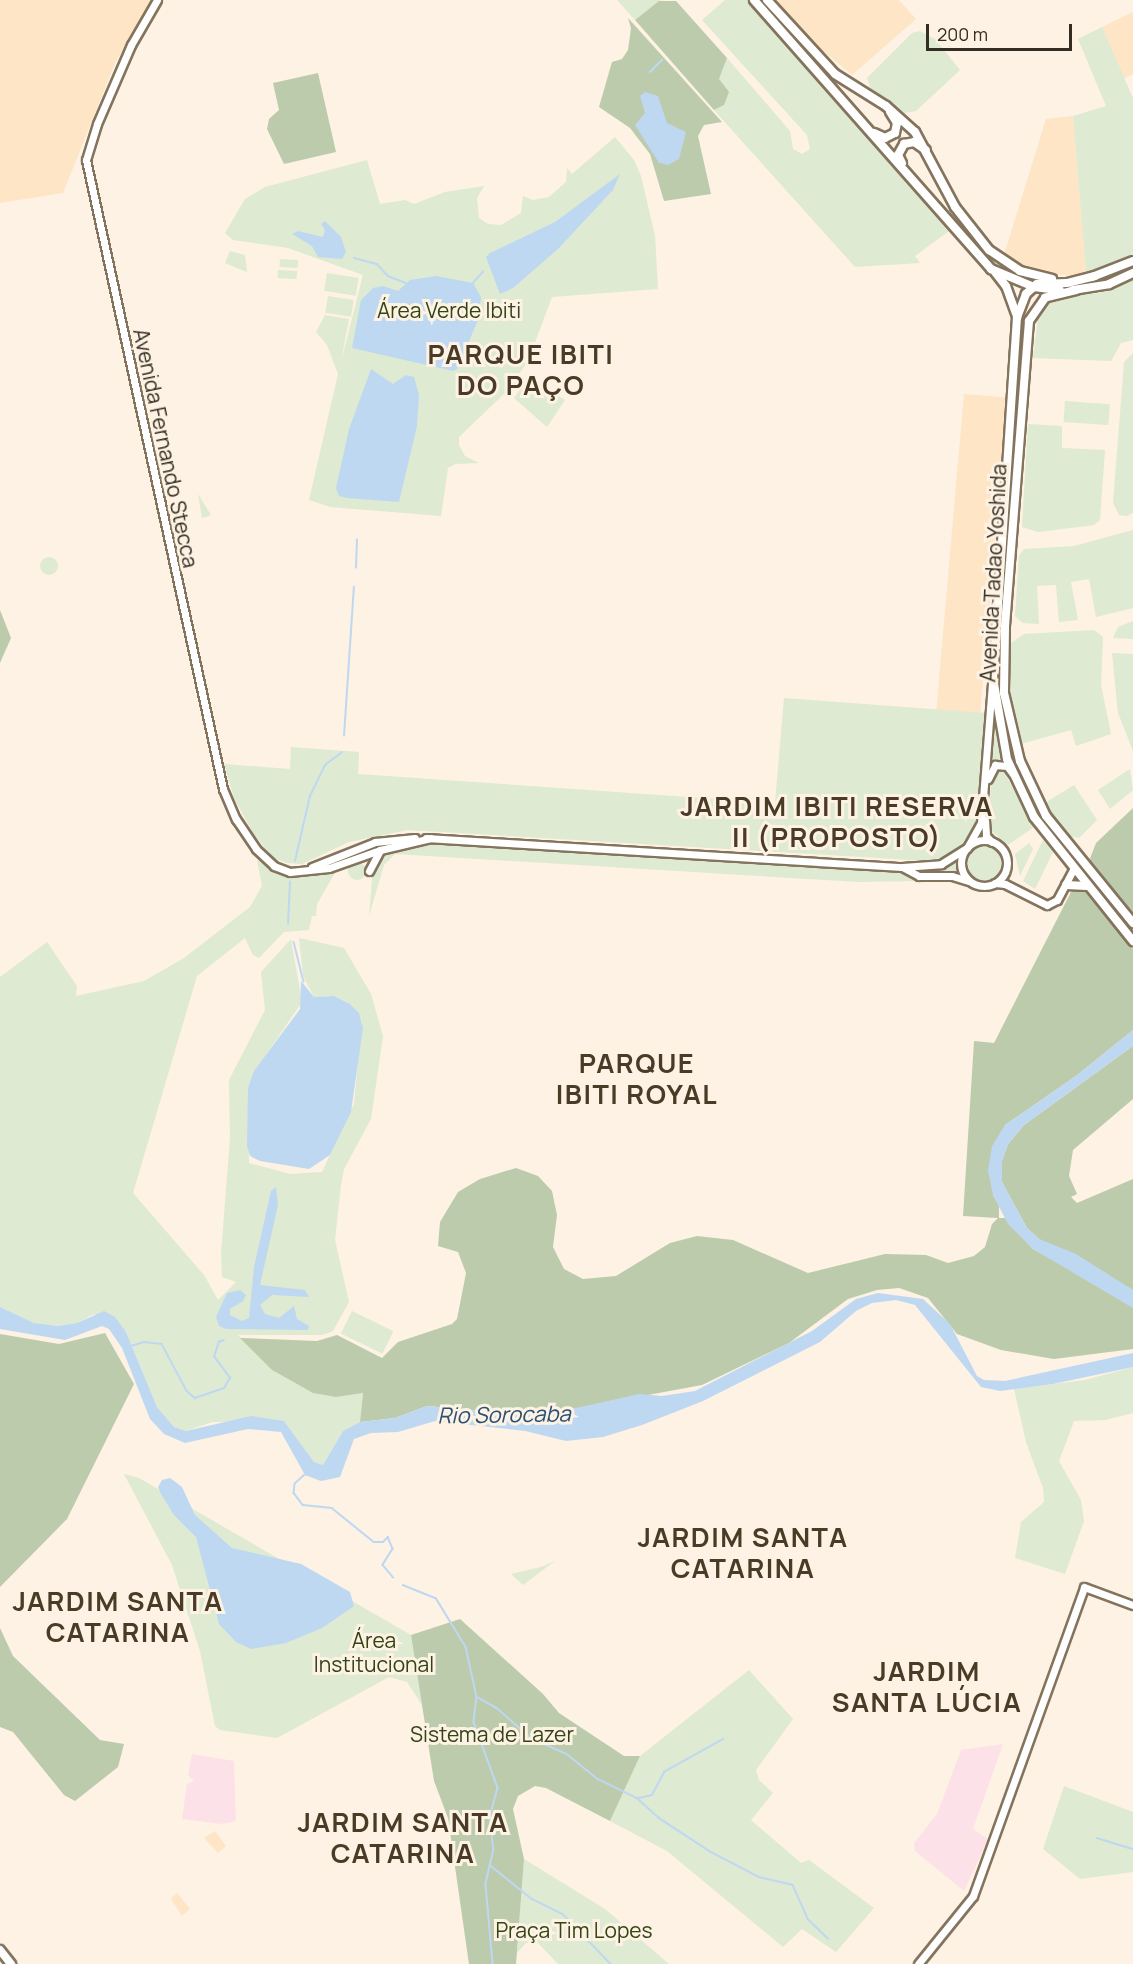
<!DOCTYPE html>
<meta charset="utf-8">
<style>
body{margin:0}
#map{position:relative;width:1133px;height:1964px;overflow:hidden;background:#fdf2e3;font-family:Manrope,sans-serif}
div>[style]{position:absolute}
[style*='--x']{left:calc(var(--x)*1px);top:calc(var(--y)*1px);width:calc(var(--w)*1px);rotate:calc(var(--a)*1deg)}
.built>*{inset:0;background:#fde5c6;transform-origin:0 0}
.education>*{inset:0;background:#fce2e8}
.green>*{inset:0;background:#deead1;transform-origin:0 0}
.round{border-radius:50%}
.forest>*{inset:0;background:#bccbab}
.water>*{inset:0;background:#bed8f2}
.stream>*{height:1.5px;margin:-0.75px;padding:0 0.75px;transform-origin:0.75px;border-radius:0.75px;background:#bed8f2}
.roads{filter:drop-shadow(2px 0 #84745d) drop-shadow(-2px 0 #84745d) drop-shadow(0 2px #84745d) drop-shadow(0 -2px #84745d)}
.minor>*{height:7px;margin:-3.5px;padding:0 3.5px;transform-origin:3.5px;border-radius:3.5px;background:#fff}
.minor>.ring{margin:-3.5px;padding:0;box-sizing:content-box;background:none;border:7px solid #fff;border-radius:50%}
.major>*{height:8px;margin:-4px;padding:0 4px;transform-origin:4px;border-radius:4px;background:#fff}
span{translate:-50% -50%;white-space:nowrap;text-align:center;line-height:1.15;-webkit-text-stroke:6px #fdf2e3;paint-order:stroke}
.park-label{font-size:21px;color:#324414}
.street-label{font-size:21px;color:#342d23}
.water-label{font-size:22px;color:#295075;font-style:italic}
.district-label{font-size:27px;color:#4a3b26;font-weight:700;letter-spacing:1.5px}
.scale{position:absolute;left:926px;top:24px;width:146px;height:27px;box-sizing:border-box;border:3px solid #342d23;border-top:0;padding-left:8px;font-size:18px;line-height:21px;white-space:nowrap;color:#342d23;-webkit-text-stroke:4px #fdf2e3;paint-order:stroke}
</style>
<div id="map">
<div class="built">
<i style="clip-path:polygon(0 0,152px 0,115px 63px,63px 193px,0 203px)"></i>
<i style="clip-path:polygon(776px 0,899px 0,916px 19px,852px 75px,814px 43px)"></i>
<i style="clip-path:polygon(1133px 12px,1133px 74px,1123px 79px,1102px 27px)"></i>
<i style="clip-path:polygon(1073px 116px,1086px 273px,1073px 276px,1041px 273px,1004px 255px,1046px 119px)"></i>
<i style="left:964px;top:394px;width:44px;height:317px;rotate:5deg"></i>
<i style="clip-path:polygon(215px 1831px,226px 1846px,218px 1853px,204px 1838px)"></i>
<i style="clip-path:polygon(177px 1893px,190px 1909px,182px 1916px,171px 1899px)"></i>
</div>
<div class="education">
<i style="clip-path:polygon(1003px 1744px,973px 1829px,988px 1839px,964px 1891px,915px 1851px,914px 1843px,937px 1814px,961px 1750px)"></i>
<i style="clip-path:polygon(192px 1754px,234px 1761px,236px 1821px,222px 1824px,182px 1819px,187px 1784px,194px 1781px,188px 1775px)"></i>
</div>
<div class="green">
<i style="clip-path:polygon(617px 0,661px 0,635px 20px)"></i>
<i style="clip-path:polygon(725px 0,748px 0,949px 231px,915px 256px,920px 263px,855px 267px,714px 110px,724px 105px,719px 79px,727px 58px,790px 131px,793px 149px,802px 154px,810px 149px,807px 135px,702px 20px)"></i>
<i style="clip-path:polygon(1102px 27px,1133px 98px,1133px 254px,1086px 273px,1073px 116px,1106px 106px,1078px 39px)"></i>
<i style="clip-path:polygon(920px 31px,935px 39px,960px 70px,916px 111px,905px 113px,871px 91px,867px 78px,912px 33px)"></i>
<i style="clip-path:polygon(615px 137px,634px 160px,641px 176px,655px 236px,658px 289px,552px 297px,528px 361px,508px 390px,459px 437px,459px 445px,465px 456px,479px 463px,455px 464px,448px 468px,441px 516px,330px 507px,309px 500px,338px 374px,327px 345px,316px 332px,325px 315px,349px 319px,341px 362px,363px 275px,288px 248px,233px 240px,225px 233px,245px 199px,265px 187px,367px 160px,380px 204px,405px 200px,414px 204px,445px 192px,484px 186px,477px 198px,479px 218px,488px 224px,501px 225px,521px 213px,523px 196px,533px 200px,549px 197px,566px 182px,567px 168px,572px 174px)"></i>
<i style="clip-path:polygon(230px 251px,245px 255px,247px 272px,225px 263px)"></i>
<i style="left:280px;top:259px;width:18px;height:8px;rotate:3deg"></i>
<i style="left:278px;top:270px;width:19px;height:8px;rotate:3deg"></i>
<i style="left:327px;top:273px;width:32px;height:18px;rotate:9deg"></i>
<i style="clip-path:polygon(1133px 278px,1133px 340px,1121px 343px,1111px 361px,1033px 358px,1038px 317px,1050px 302px,1060px 297px,1100px 293px)"></i>
<i style="left:328px;top:296px;width:26px;height:17px;rotate:9deg"></i>
<i style="clip-path:polygon(1133px 353px,1133px 513px,1127px 516px,1119px 515px,1113px 503px,1124px 362px)"></i>
<i style="clip-path:polygon(529px 377px,565px 400px,547px 427px,514px 398px)"></i>
<i style="left:1065px;top:401px;width:45px;height:21px;rotate:4deg"></i>
<i style="clip-path:polygon(1028px 424px,1062px 426px,1062px 448px,1105px 450px,1100px 520px,1094px 525px,1038px 532px,1022px 527px)"></i>
<i style="clip-path:polygon(198px 494px,211px 515px,209px 516px,202px 518px)"></i>
<i style="clip-path:polygon(1133px 530px,1133px 608px,1096px 617px,1089px 579px,1071px 582px,1078px 620px,1059px 622px,1056px 585px,1037px 586px,1039px 624px,1023px 623px,1015px 616px,1019px 556px,1024px 549px,1074px 546px)"></i>
<i class="round" style="left:40px;top:557px;width:18px;height:18px"></i>
<i style="clip-path:polygon(1133px 621px,1133px 639px,1113px 638px,1118px 627px)"></i>
<i style="clip-path:polygon(1094px 630px,1103px 637px,1101px 685px,1111px 734px,1076px 746px,1071px 730px,1021px 744px,1010px 690px,1011px 643px,1024px 634px)"></i>
<i style="clip-path:polygon(1112px 653px,1133px 654px,1133px 751px,1118px 713px)"></i>
<i style="clip-path:polygon(784px 698px,985px 713px,978px 824px,969px 840px,957px 853px,929px 861px,408px 830px,349px 842px,302px 864px,287px 863px,273px 858px,253px 833px,234px 798px,224px 764px,290px 769px,291px 747px,359px 752px,358px 774px,775px 803px)"></i>
<i style="clip-path:polygon(992px 715px,1005px 763px,989px 765px)"></i>
<i style="clip-path:polygon(1130px 769px,1133px 790px,1110px 809px,1098px 790px)"></i>
<i style="clip-path:polygon(1003px 770px,1034px 827px,1008px 845px,989px 829px,991px 776px)"></i>
<i style="clip-path:polygon(1074px 785px,1097px 820px,1079px 838px,1068px 836px,1045px 803px)"></i>
<i style="clip-path:polygon(1043px 840px,1053px 852px,1035px 889px,1023px 881px)"></i>
<i style="clip-path:polygon(424px 842px,898px 869px,949px 867px,958px 862px,959px 875px,903px 872px,919px 881px,859px 882px,395px 854px,384px 865px,369px 916px,373px 868px,379px 856px)"></i>
<i style="clip-path:polygon(1029px 843px,1033px 849px,1020px 876px,1015px 854px)"></i>
<i class="round" style="left:966px;top:846px;width:36px;height:36px"></i>
<i style="clip-path:polygon(257px 860px,286px 876px,336px 871px,317px 904px,316px 916px,312px 916px,309px 930px,284px 932px,259px 958px,253px 955px,245px 938px,197px 976px,133px 1193px,204px 1275px,218px 1300px,236px 1282px,222px 1277px,221px 1254px,230px 1138px,229px 1080px,265px 1010px,261px 972px,291px 939px,302px 1002px,255px 1071px,248px 1088px,249px 1163px,290px 1174px,322px 1172px,354px 1104px,362px 1021px,350px 1004px,334px 996px,314px 997px,303px 976px,299px 938px,344px 948px,371px 994px,383px 1036px,371px 1119px,344px 1169px,341px 1185px,335px 1240px,349px 1302px,333px 1331px,322px 1335px,238px 1335px,272px 1370px,313px 1393px,336px 1397px,363px 1393px,360px 1422px,343px 1431px,323px 1465px,314px 1462px,284px 1421px,212px 1422px,186px 1431px,174px 1427px,157px 1407px,126px 1332px,94px 1314px,77px 1323px,58px 1326px,34px 1323px,0 1307px,0 977px,47px 942px,77px 986px,76px 996px,144px 981px,184px 958px,250px 907px,262px 886px)"></i>
<i class="round" style="left:348px;top:862px;width:18px;height:18px"></i>
<i style="left:352px;top:1311px;width:46px;height:25px;rotate:26deg"></i>
<i style="clip-path:polygon(1133px 1367px,1133px 1413px,1105px 1420px,1074px 1421px,1059px 1461px,1081px 1500px,1084px 1521px,1065px 1574px,1015px 1558px,1021px 1522px,1044px 1502px,1043px 1488px,1026px 1442px,1014px 1389px,1085px 1380px)"></i>
<i style="clip-path:polygon(124px 1474px,139px 1478px,411px 1635px,422px 1705px,407px 1682px,389px 1677px,277px 1738px,220px 1730px,215px 1726px,200px 1651px,172px 1565px)"></i>
<i style="clip-path:polygon(555px 1561px,523px 1585px,511px 1574px,541px 1567px)"></i>
<i style="clip-path:polygon(749px 1670px,793px 1719px,756px 1770px,759px 1780px,773px 1793px,751px 1820px,801px 1863px,809px 1860px,874px 1908px,836px 1952px,802px 1929px,783px 1947px,667px 1851px,610px 1821px,640px 1756px)"></i>
<i style="clip-path:polygon(1064px 1786px,1133px 1812px,1133px 1872px,1080px 1879px,1043px 1849px)"></i>
<i style="clip-path:polygon(524px 1859px,605px 1909px,669px 1964px,558px 1964px,537px 1942px,526px 1943px,517px 1953px)"></i>
</div>
<div class="forest">
<i style="clip-path:polygon(659px 1px,676px 1px,727px 58px,719px 79px,729px 92px,724px 105px,714px 110px,635px 20px)"></i>
<i style="clip-path:polygon(628px 18px,722px 122px,704px 125px,698px 136px,711px 194px,664px 201px,650px 154px,630px 128px,599px 107px,612px 62px,622px 59px,628px 50px,631px 28px)"></i>
<i style="clip-path:polygon(318px 73px,336px 152px,284px 164px,267px 129px,269px 119px,279px 110px,273px 83px)"></i>
<i style="clip-path:polygon(0 610px,11px 638px,0 663px)"></i>
<i style="clip-path:polygon(1133px 808px,1133px 914px,1089px 861px,1096px 843px)"></i>
<i style="clip-path:polygon(1082px 888px,1133px 949px,1133px 1030px,1076px 1076px,1005px 1125px,993px 1195px,999px 1206px,999px 1218px,1005px 1218px,1033px 1249px,1128px 1302px,1133px 1308px,1133px 1349px,1054px 1359px,1001px 1350px,957px 1334px,928px 1298px,899px 1288px,877px 1290px,848px 1299px,789px 1343px,702px 1385px,572px 1409px,494px 1412px,427px 1406px,395px 1418px,360px 1422px,363px 1393px,336px 1397px,313px 1393px,272px 1370px,240px 1338px,317px 1341px,337px 1335px,382px 1358px,398px 1342px,452px 1324px,457px 1319px,466px 1273px,458px 1252px,438px 1246px,440px 1222px,458px 1192px,480px 1179px,516px 1168px,538px 1176px,552px 1191px,557px 1215px,553px 1247px,564px 1269px,583px 1279px,616px 1276px,670px 1243px,697px 1236px,733px 1240px,808px 1273px,885px 1254px,926px 1255px,948px 1263px,974px 1256px,985px 1247px,992px 1224px,998px 1218px,963px 1216px,974px 1041px,994px 1043px,1071px 892px)"></i>
<i style="clip-path:polygon(1133px 1046px,1133px 1099px,1073px 1150px,1069px 1176px,1077px 1194px,1071px 1197px,1077px 1203px,1133px 1179px,1133px 1290px,1039px 1239px,1027px 1228px,1002px 1182px,1002px 1161px,1008px 1144px,1024px 1125px)"></i>
<i style="clip-path:polygon(105px 1333px,134px 1384px,67px 1519px,0 1587px,0 1334px,59px 1344px)"></i>
<i style="clip-path:polygon(460px 1619px,543px 1694px,559px 1713px,624px 1756px,640px 1756px,610px 1821px,546px 1788px,535px 1786px,518px 1796px,513px 1809px,524px 1859px,516px 1964px,469px 1964px,448px 1818px,434px 1781px,411px 1635px)"></i>
<i style="clip-path:polygon(0 1628px,13px 1656px,100px 1740px,124px 1744px,118px 1767px,75px 1801px,64px 1795px,13px 1732px,0 1727px)"></i>
</div>
<div class="water">
<i style="clip-path:polygon(645px 92px,658px 96px,667px 123px,686px 132px,679px 159px,668px 165px,659px 163px,635px 125px,645px 113px,640px 96px)"></i>
<i style="clip-path:polygon(620px 174px,613px 190px,558px 249px,513px 288px,500px 294px,486px 257px,490px 253px,555px 222px)"></i>
<i style="clip-path:polygon(325px 221px,341px 237px,346px 252px,342px 259px,318px 257px,312px 246px,292px 234px,298px 231px,323px 237px,325px 230px,321px 224px)"></i>
<i style="clip-path:polygon(436px 276px,473px 283px,481px 297px,478px 320px,457px 369px,453px 371px,352px 348px,361px 300px,373px 288px,383px 286px,398px 291px,410px 280px)"></i>
<i style="clip-path:polygon(371px 369px,393px 384px,406px 375px,414px 377px,419px 395px,417px 426px,399px 502px,347px 498px,339px 496px,336px 488px,349px 429px)"></i>
<i style="clip-path:polygon(301px 981px,314px 997px,334px 996px,350px 1004px,359px 1013px,363px 1028px,351px 1112px,330px 1155px,309px 1169px,260px 1161px,250px 1156px,247px 1146px,248px 1088px,254px 1071px,300px 1009px)"></i>
<i style="clip-path:polygon(1133px 1030px,1133px 1046px,1024px 1125px,1008px 1144px,1002px 1161px,1002px 1182px,1027px 1228px,1039px 1239px,1076px 1254px,1133px 1290px,1133px 1308px,1033px 1249px,1008px 1224px,993px 1195px,988px 1171px,992px 1146px,1005px 1125px,1076px 1076px)"></i>
<i style="clip-path:polygon(276px 1187px,278px 1205px,260px 1285px,305px 1290px,309px 1297px,272px 1295px,260px 1305px,265px 1314px,279px 1318px,294px 1306px,297px 1319px,309px 1326px,308px 1330px,226px 1329px,219px 1326px,216px 1317px,227px 1293px,240px 1290px,246px 1295px,243px 1301px,230px 1309px,230px 1315px,242px 1321px,249px 1318px,254px 1267px,271px 1191px)"></i>
<i style="clip-path:polygon(878px 1293px,923px 1299px,950px 1324px,977px 1376px,984px 1380px,1005px 1381px,1133px 1353px,1133px 1367px,1053px 1384px,1000px 1391px,981px 1387px,915px 1305px,896px 1300px,872px 1303px,856px 1311px,820px 1342px,703px 1401px,642px 1425px,603px 1437px,566px 1441px,525px 1431px,435px 1421px,398px 1432px,371px 1433px,354px 1439px,340px 1477px,321px 1481px,305px 1475px,281px 1432px,248px 1429px,185px 1443px,164px 1434px,150px 1419px,122px 1348px,109px 1329px,102px 1326px,65px 1340px,0 1329px,0 1307px,34px 1323px,58px 1326px,77px 1323px,104px 1311px,115px 1317px,126px 1332px,157px 1407px,174px 1427px,186px 1431px,251px 1416px,284px 1421px,314px 1462px,323px 1465px,343px 1431px,360px 1422px,395px 1418px,427px 1406px,494px 1412px,572px 1409px,639px 1394px,662px 1396px,695px 1391px,812px 1331px,856px 1299px)"></i>
<i style="clip-path:polygon(170px 1478px,182px 1487px,195px 1515px,232px 1548px,301px 1564px,350px 1592px,354px 1606px,322px 1628px,286px 1643px,251px 1649px,236px 1642px,219px 1624px,196px 1537px,174px 1515px,161px 1494px,158px 1487px,162px 1480px)"></i>
</div>
<div class="stream">
<i style="--x:650;--y:72;--w:17;--a:-45"></i>
<i style="--x:354;--y:258;--w:24;--a:15"></i>
<i style="--x:377;--y:264;--w:16;--a:47"></i>
<i style="--x:388;--y:276;--w:19;--a:21"></i>
<i style="--x:473;--y:283;--w:15;--a:-48"></i>
<i style="--x:356;--y:568;--w:28;--a:-88"></i>
<i style="--x:344;--y:736;--w:149;--a:-86.2"></i>
<i style="--x:295;--y:861;--w:67;--a:-77"></i>
<i style="--x:310;--y:796;--w:34;--a:-64"></i>
<i style="--x:325;--y:765;--w:21;--a:-37"></i>
<i style="--x:288;--y:924;--w:42;--a:-87.3"></i>
<i style="--x:294;--y:942;--w:41;--a:76"></i>
<i style="--x:131;--y:1346;--w:14;--a:-17"></i>
<i style="--x:144;--y:1342;--w:18;--a:6"></i>
<i style="--x:162;--y:1344;--w:53;--a:62"></i>
<i style="--x:187;--y:1391;--w:11;--a:41"></i>
<i style="--x:195;--y:1398;--w:31;--a:-19"></i>
<i style="--x:224;--y:1388;--w:12;--a:-59"></i>
<i style="--x:230;--y:1378;--w:26;--a:-127"></i>
<i style="--x:214;--y:1357;--w:16;--a:-72"></i>
<i style="--x:219;--y:1342;--w:5;--a:-22"></i>
<i style="--x:305;--y:1475;--w:13;--a:138"></i>
<i style="--x:295;--y:1484;--w:9;--a:96"></i>
<i style="--x:294;--y:1493;--w:15;--a:53"></i>
<i style="--x:303;--y:1505;--w:29;--a:6"></i>
<i style="--x:332;--y:1508;--w:54;--a:39"></i>
<i style="--x:374;--y:1542;--w:9;--a:0"></i>
<i style="--x:383;--y:1542;--w:7;--a:-45"></i>
<i style="--x:388;--y:1537;--w:13;--a:67"></i>
<i style="--x:393;--y:1549;--w:19;--a:122"></i>
<i style="--x:383;--y:1565;--w:16;--a:50"></i>
<i style="--x:403;--y:1585;--w:35;--a:22"></i>
<i style="--x:436;--y:1598;--w:57;--a:58.5"></i>
<i style="--x:466;--y:1647;--w:51;--a:77.6"></i>
<i style="--x:477;--y:1697;--w:23;--a:29"></i>
<i style="--x:497;--y:1708;--w:45;--a:41.4"></i>
<i style="--x:531;--y:1738;--w:39;--a:24"></i>
<i style="--x:567;--y:1754;--w:40;--a:39"></i>
<i style="--x:598;--y:1779;--w:43;--a:26"></i>
<i style="--x:637;--y:1798;--w:30;--a:42"></i>
<i style="--x:659;--y:1818;--w:62;--a:33.2"></i>
<i style="--x:711;--y:1852;--w:54;--a:27.5"></i>
<i style="--x:759;--y:1877;--w:35;--a:13"></i>
<i style="--x:793;--y:1885;--w:37;--a:66"></i>
<i style="--x:808;--y:1919;--w:28;--a:44"></i>
<i style="--x:477;--y:1697;--w:25;--a:97"></i>
<i style="--x:474;--y:1722;--w:70;--a:70"></i>
<i style="--x:498;--y:1788;--w:31;--a:105"></i>
<i style="--x:490;--y:1818;--w:31;--a:83"></i>
<i style="--x:494;--y:1849;--w:37;--a:103"></i>
<i style="--x:486;--y:1885;--w:79;--a:84.9"></i>
<i style="--x:639;--y:1798;--w:13;--a:-13"></i>
<i style="--x:652;--y:1795;--w:26;--a:-62"></i>
<i style="--x:664;--y:1772;--w:68;--a:-29.2"></i>
<i style="--x:1097;--y:1838;--w:38;--a:17"></i>
<i style="--x:490;--y:1865;--w:54;--a:39"></i>
<i style="--x:532;--y:1899;--w:34;--a:26"></i>
<i style="--x:563;--y:1914;--w:69;--a:46.2"></i>
</div>
<div class="roads">
<div class="minor">
<i style="--x:157;--y:0;--w:52;--a:120"></i>
<i style="--x:131;--y:45;--w:86;--a:113.3"></i>
<i style="--x:97;--y:124;--w:38;--a:107"></i>
<i style="--x:86;--y:160;--w:644;--a:77.71"></i>
<i style="--x:223;--y:789;--w:33;--a:67"></i>
<i style="--x:236;--y:819;--w:36;--a:56"></i>
<i style="--x:256;--y:849;--w:25;--a:43"></i>
<i style="--x:274;--y:866;--w:17;--a:21"></i>
<i style="--x:290;--y:872;--w:39;--a:-6"></i>
<i style="--x:329;--y:868;--w:54;--a:-19.4"></i>
<i style="--x:380;--y:850;--w:52;--a:-13.2"></i>
<i style="--x:988;--y:779;--w:16;--a:-63"></i>
<i style="--x:995;--y:765;--w:12;--a:5"></i>
<i style="--x:1007;--y:766;--w:9;--a:54"></i>
<i style="--x:985;--y:820;--w:16;--a:86"></i>
<i style="--x:986;--y:836;--w:8;--a:45"></i>
<i style="--x:426;--y:838;--w:477;--a:3.5"></i>
<i style="--x:902;--y:867;--w:39;--a:-4"></i>
<i style="--x:941;--y:864;--w:31;--a:-32"></i>
<i style="--x:967;--y:848;--w:29;--a:-61"></i>
<i style="--x:981;--y:823;--w:139;--a:-85.5"></i>
<i class="ring" style="left:961px;top:840px;width:39px;height:39px"></i>
<i style="--x:312;--y:867;--w:68;--a:-21.6"></i>
<i style="--x:375;--y:842;--w:40;--a:-5.7"></i>
<i style="--x:904;--y:868;--w:17;--a:28"></i>
<i style="--x:919;--y:876;--w:33;--a:0"></i>
<i style="--x:952;--y:876;--w:17;--a:17"></i>
<i style="--x:369;--y:871;--w:24;--a:-62"></i>
<i style="--x:995;--y:883;--w:10;--a:6"></i>
<i style="--x:1005;--y:884;--w:47;--a:26.6"></i>
<i style="--x:1047;--y:905;--w:11;--a:-27"></i>
<i style="--x:1057;--y:900;--w:34;--a:-62"></i>
<i style="--x:918;--y:1964;--w:87;--a:-51"></i>
<i style="--x:973;--y:1896;--w:328;--a:-70.2"></i>
<i style="--x:1084;--y:1587;--w:52;--a:20.2"></i>
</div>
<div class="major">
<i style="--x:754;--y:0;--w:359;--a:48.6"></i>
<i style="--x:991;--y:269;--w:47;--a:22.7"></i>
<i style="--x:1034;--y:287;--w:26;--a:7"></i>
<i style="--x:767;--y:0;--w:100;--a:47.4"></i>
<i style="--x:835;--y:74;--w:60;--a:32.1"></i>
<i style="--x:886;--y:106;--w:39;--a:42"></i>
<i style="--x:915;--y:132;--w:85;--a:61.9"></i>
<i style="--x:955;--y:207;--w:55;--a:51.7"></i>
<i style="--x:989;--y:250;--w:37;--a:34"></i>
<i style="--x:1020;--y:271;--w:33;--a:14"></i>
<i style="--x:874;--y:133;--w:12;--a:24"></i>
<i style="--x:885;--y:138;--w:11;--a:-27"></i>
<i style="--x:895;--y:133;--w:10;--a:-79"></i>
<i style="--x:897;--y:123;--w:13;--a:-122"></i>
<i style="--x:902;--y:163;--w:9;--a:-117"></i>
<i style="--x:898;--y:155;--w:13;--a:-61"></i>
<i style="--x:904;--y:144;--w:10;--a:-11"></i>
<i style="--x:914;--y:142;--w:14;--a:34"></i>
<i style="--x:995;--y:272;--w:18;--a:52"></i>
<i style="--x:1006;--y:286;--w:33;--a:70"></i>
<i style="--x:1095;--y:276;--w:29;--a:166"></i>
<i style="--x:1067;--y:283;--w:30;--a:178"></i>
<i style="--x:1037;--y:284;--w:15;--a:138"></i>
<i style="--x:1026;--y:294;--w:25;--a:111"></i>
<i style="--x:1017;--y:317;--w:362;--a:93.8"></i>
<i style="--x:993;--y:678;--w:82;--a:80.2"></i>
<i style="--x:1007;--y:759;--w:64;--a:65"></i>
<i style="--x:1034;--y:817;--w:159;--a:51.4"></i>
<i style="--x:1092;--y:277;--w:44;--a:-21.3"></i>
<i style="--x:1073;--y:290;--w:36;--a:-9"></i>
<i style="--x:1109;--y:284;--w:26;--a:-25"></i>
<i style="--x:1076;--y:290;--w:32;--a:166"></i>
<i style="--x:1045;--y:298;--w:28;--a:125"></i>
<i style="--x:1029;--y:321;--w:308;--a:94.5"></i>
<i style="--x:1005;--y:628;--w:65;--a:90.9"></i>
<i style="--x:1004;--y:693;--w:70;--a:76.8"></i>
<i style="--x:1020;--y:761;--w:61;--a:64.7"></i>
<i style="--x:1046;--y:816;--w:138;--a:50.9"></i>
<i style="--x:1066;--y:885;--w:21;--a:3"></i>
<i style="--x:0;--y:1950;--w:18;--a:52"></i>
</div>
</div>
<div class="park-label">
<span style="left:449px;top:310px">Área Verde Ibiti</span>
<span style="left:374px;top:1652px">Área<br>Institucional</span>
<span style="left:492px;top:1734px">Sistema de Lazer</span>
<span style="left:574px;top:1930px">Praça Tim Lopes</span>
</div>
<div class="street-label">
<span style="left:166px;top:448px;rotate:78deg">Avenida Fernando Stecca</span>
<span style="left:993px;top:573px;rotate:-87deg">Avenida Tadao Yoshida</span>
</div>
<div class="water-label">
<span style="left:504px;top:1415px;rotate:-1deg">Rio Sorocaba</span>
</div>
<div class="district-label">
<span style="left:521px;top:369px">PARQUE IBITI<br>DO PAÇO</span>
<span style="left:837px;top:821px">JARDIM IBITI RESERVA<br>II (PROPOSTO)</span>
<span style="left:637px;top:1078px">PARQUE<br>IBITI ROYAL</span>
<span style="left:743px;top:1552px">JARDIM SANTA<br>CATARINA</span>
<span style="left:118px;top:1616px">JARDIM SANTA<br>CATARINA</span>
<span style="left:927px;top:1686px">JARDIM<br>SANTA LÚCIA</span>
<span style="left:403px;top:1837px">JARDIM SANTA<br>CATARINA</span>
</div>
<div class="scale">200 m</div>
</div>
